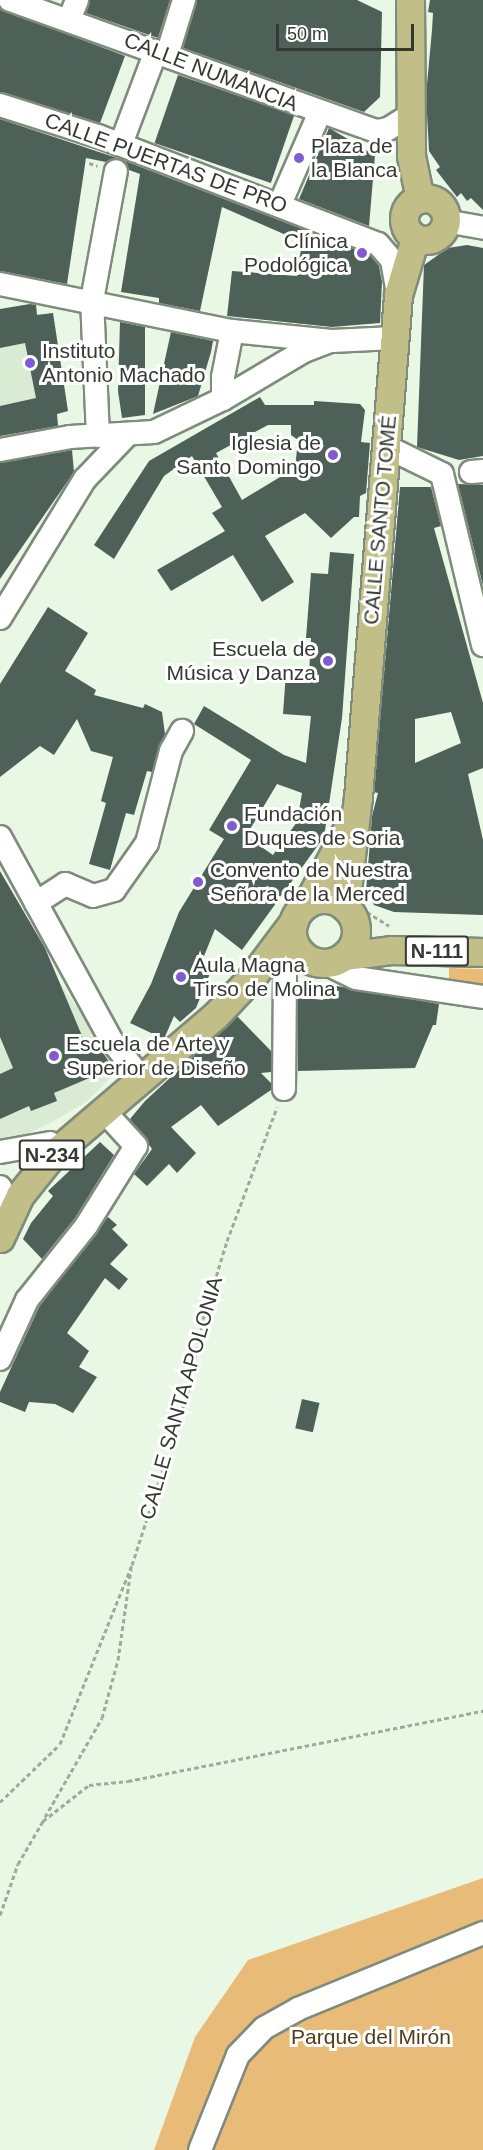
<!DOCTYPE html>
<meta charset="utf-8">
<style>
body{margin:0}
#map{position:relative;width:483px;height:2150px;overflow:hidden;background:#e9f7e5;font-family:Arial,sans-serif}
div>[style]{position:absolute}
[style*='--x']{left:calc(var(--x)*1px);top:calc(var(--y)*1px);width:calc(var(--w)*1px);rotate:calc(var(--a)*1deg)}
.built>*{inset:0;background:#daebd4}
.green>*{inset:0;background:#e9bb78}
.building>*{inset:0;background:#4d6159;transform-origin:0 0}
.path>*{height:3px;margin-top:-1.5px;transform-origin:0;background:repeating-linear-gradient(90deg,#9faa9c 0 4.5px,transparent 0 7.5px)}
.roads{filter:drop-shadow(2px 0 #7f8b7b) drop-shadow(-2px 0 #7f8b7b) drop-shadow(0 2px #7f8b7b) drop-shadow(0 -2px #7f8b7b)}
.minor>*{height:22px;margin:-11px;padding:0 11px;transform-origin:11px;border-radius:11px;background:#fff}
.major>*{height:27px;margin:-13.5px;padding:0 13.5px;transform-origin:13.5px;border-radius:13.5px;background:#c1bf87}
.major>.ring{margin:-13.5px;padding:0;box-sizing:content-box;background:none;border:27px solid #c1bf87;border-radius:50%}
.dots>*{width:16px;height:16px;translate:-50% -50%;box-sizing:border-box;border:3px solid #fff;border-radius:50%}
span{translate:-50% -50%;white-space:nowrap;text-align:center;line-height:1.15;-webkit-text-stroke:6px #fff;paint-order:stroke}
.shield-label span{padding:2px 4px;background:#fff;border:2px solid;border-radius:4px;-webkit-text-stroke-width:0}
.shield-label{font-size:20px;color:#343932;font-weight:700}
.street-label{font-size:21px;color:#343932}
.poi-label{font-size:21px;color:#343932}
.left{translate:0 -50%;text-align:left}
.right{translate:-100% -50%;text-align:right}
.park-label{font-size:21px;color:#523b17}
.scale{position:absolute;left:276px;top:24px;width:138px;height:27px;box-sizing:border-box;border:3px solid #343932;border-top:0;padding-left:8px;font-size:18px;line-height:21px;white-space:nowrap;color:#343932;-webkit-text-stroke:4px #fff;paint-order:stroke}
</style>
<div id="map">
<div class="built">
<i style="clip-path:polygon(36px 303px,37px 314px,53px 313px,68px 411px,57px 414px,59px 431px,0 443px,0 309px)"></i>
<i style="clip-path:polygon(58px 980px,102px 1044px,116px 1072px,86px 1102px,50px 1123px,21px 1137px,0 1139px,0 1004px)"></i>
</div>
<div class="green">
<i style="clip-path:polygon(449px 968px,483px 969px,483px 991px,449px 982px)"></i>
<i style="clip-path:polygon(483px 1878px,483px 2150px,154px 2150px,195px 2037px,248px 1960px)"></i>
</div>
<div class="building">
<i style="clip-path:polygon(90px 0,170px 0,158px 38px,86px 13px)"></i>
<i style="clip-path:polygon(197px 0,357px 0,382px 12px,380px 97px,364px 112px,183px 48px)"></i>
<i style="clip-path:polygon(430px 0,483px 0,483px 210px,471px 198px,467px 201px,461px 193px,457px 197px,436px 170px,440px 167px,429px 151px,426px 95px,432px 30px,433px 13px,428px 12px)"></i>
<i style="clip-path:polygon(0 9px,125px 56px,100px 123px,0 92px)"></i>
<i style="left:178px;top:75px;width:123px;height:72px;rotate:19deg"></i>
<i style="clip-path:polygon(0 119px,117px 158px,106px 162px,86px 158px,67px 284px,0 271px)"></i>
<i style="clip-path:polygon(329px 128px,375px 155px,369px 226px,299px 199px)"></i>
<i style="clip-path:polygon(125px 161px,370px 255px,379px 266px,382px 282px,380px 323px,332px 327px,227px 316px,232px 271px,297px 276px,302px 242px,222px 207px,200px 311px,159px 303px,159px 298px,121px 292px,140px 174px,129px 170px)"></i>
<i style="clip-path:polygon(467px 245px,483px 248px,483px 456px,459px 460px,417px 447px,424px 265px,448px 248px)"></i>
<i style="clip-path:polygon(30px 304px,36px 305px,37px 315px,53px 313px,68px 411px,57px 414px,58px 426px,0 436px,0 406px,36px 398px,25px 343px,0 348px,0 309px)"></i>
<i style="clip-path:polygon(120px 322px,145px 327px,145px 415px,122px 418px,118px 391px)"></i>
<i style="clip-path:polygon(171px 332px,213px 341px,211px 352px,198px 396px,153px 414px)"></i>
<i style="clip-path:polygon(evenodd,260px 397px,265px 405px,314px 405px,314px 401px,360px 404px,365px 410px,361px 442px,370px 443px,366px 493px,360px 496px,359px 517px,354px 517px,331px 538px,305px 513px,265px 536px,294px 582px,262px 602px,233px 555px,171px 591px,157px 570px,225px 531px,212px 513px,222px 507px,192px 456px,164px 476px,114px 559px,94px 545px,149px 461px,260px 397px,268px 425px,291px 425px,291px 435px,298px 440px,295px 468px,242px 500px,216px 453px,268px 425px)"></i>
<i style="clip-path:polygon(72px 450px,74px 472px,0 579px,0 463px)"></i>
<i style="clip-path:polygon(458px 484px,483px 485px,483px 586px)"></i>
<i style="clip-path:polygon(evenodd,400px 487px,431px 487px,441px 526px,434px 528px,483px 703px,483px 768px,468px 774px,483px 840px,483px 915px,394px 912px,374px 905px,366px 892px,372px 816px,378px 793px,374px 792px,400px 487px,451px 712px,461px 743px,415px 763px,415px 719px,451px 712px)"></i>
<i style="clip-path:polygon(evenodd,330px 552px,354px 554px,342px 718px,324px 837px,242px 950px,215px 929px,200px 966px,211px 971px,196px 1008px,180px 1022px,174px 1016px,164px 1039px,130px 1023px,151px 984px,179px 912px,224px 839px,209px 830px,251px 760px,194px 724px,204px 706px,284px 755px,306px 763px,311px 716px,283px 714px,286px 672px,309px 674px,311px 638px,306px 638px,311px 573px,328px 574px,330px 552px,277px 784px,302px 793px,297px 822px,273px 855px,246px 836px,277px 784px)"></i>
<i style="clip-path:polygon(48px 607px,88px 633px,65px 671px,96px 690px,94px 695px,143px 708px,145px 704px,162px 712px,165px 734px,152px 772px,147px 771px,134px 815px,126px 813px,110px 870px,89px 864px,106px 803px,101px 801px,113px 757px,91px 751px,77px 719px,54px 755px,40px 746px,0 777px,0 684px)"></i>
<i style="clip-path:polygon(0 871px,45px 948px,88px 1050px,98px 1045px,113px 1068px,54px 1093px,57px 1101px,31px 1111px,29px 1106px,0 1119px,0 1074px,13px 1068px,0 1037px)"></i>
<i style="clip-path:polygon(331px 985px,439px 1004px,436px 1025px,433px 1025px,415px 1068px,298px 1071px,298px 997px,323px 1000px)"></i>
<i style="clip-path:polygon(237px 1016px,271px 1051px,271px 1072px,261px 1073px,271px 1083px,271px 1090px,218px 1126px,201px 1105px,171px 1127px,196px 1153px,177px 1173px,169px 1164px,147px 1186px,134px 1174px,152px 1149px,130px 1119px,145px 1101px)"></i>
<i style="clip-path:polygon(100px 1142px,114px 1155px,75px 1218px,42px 1259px,23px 1239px,31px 1223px,53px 1196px,48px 1191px)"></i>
<i style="clip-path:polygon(108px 1217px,117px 1225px,112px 1229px,128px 1245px,110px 1264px,128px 1279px,119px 1290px,105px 1278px,67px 1333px,89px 1351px,79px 1367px,97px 1377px,73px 1413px,55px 1404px,29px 1402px,25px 1412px,0 1402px,0 1392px,39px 1307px)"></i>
<i style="left:302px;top:1399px;width:18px;height:30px;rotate:13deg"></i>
</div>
<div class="path">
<i style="--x:89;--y:163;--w:9;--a:18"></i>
<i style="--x:367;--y:912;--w:26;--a:32"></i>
<i style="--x:0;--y:1802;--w:83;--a:-44"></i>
<i style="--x:60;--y:1744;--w:193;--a:-68.1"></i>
<i style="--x:132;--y:1565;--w:186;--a:-72.1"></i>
<i style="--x:189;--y:1388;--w:70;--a:-78.5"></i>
<i style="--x:203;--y:1319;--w:82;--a:-72.9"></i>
<i style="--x:227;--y:1241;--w:143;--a:-69.5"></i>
<i style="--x:45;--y:1817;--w:114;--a:-60.1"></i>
<i style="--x:102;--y:1718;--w:60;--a:-74.6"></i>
<i style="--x:118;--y:1660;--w:92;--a:-81.9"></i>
<i style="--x:0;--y:1915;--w:54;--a:-70.6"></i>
<i style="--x:18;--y:1864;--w:50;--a:-59.8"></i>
<i style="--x:43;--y:1821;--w:58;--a:-38"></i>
<i style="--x:89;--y:1785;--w:39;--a:-6"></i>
<i style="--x:128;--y:1781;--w:362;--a:-11.2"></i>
</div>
<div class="roads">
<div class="minor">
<i style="--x:10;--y:0;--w:389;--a:19.7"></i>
<i style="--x:376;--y:131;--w:12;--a:-9"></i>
<i style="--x:388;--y:129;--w:26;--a:-32"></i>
<i style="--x:69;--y:20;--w:22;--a:-68"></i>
<i style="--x:167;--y:55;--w:58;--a:-72.8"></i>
<i style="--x:0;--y:105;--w:103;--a:17.6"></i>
<i style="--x:98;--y:136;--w:300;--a:21.1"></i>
<i style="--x:378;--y:244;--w:21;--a:49"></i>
<i style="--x:392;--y:260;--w:36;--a:80"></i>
<i style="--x:121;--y:144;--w:99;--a:-69.4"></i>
<i style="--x:280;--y:204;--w:100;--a:-66.5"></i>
<i style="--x:445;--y:221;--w:39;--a:10"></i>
<i style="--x:0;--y:284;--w:237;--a:11.5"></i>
<i style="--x:232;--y:331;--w:100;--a:5.7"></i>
<i style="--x:332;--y:341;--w:62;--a:-2.8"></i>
<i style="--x:223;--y:399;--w:22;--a:-90"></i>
<i style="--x:223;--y:377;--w:47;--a:-78.9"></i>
<i style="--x:98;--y:436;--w:136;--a:-92.5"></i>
<i style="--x:92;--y:300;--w:131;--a:-79.5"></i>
<i style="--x:387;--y:447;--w:61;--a:26.1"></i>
<i style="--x:442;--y:474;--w:176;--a:76.5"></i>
<i style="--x:0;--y:450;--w:71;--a:-10.5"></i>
<i style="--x:70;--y:437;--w:84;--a:-3.4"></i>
<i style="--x:154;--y:432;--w:76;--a:-25.6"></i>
<i style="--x:223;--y:399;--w:94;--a:-30.7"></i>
<i style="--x:304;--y:351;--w:26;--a:-21"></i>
<i style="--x:471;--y:472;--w:12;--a:-5"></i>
<i style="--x:0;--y:618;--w:163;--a:-58.6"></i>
<i style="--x:85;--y:479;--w:61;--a:-46.3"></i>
<i style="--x:0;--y:837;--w:231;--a:61.3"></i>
<i style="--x:111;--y:1040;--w:50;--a:51.5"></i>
<i style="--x:36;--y:903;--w:35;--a:-33"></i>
<i style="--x:65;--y:884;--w:30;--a:23"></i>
<i style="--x:93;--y:896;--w:22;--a:-16"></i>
<i style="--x:114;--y:890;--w:57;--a:-54.9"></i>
<i style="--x:147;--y:843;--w:95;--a:-75.4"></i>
<i style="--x:171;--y:751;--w:23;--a:-61"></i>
<i style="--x:325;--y:963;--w:34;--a:26"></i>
<i style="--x:356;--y:978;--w:128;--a:8.5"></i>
<i style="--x:284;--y:1089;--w:125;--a:-89.5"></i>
<i style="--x:0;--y:1152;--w:51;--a:-10.2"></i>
<i style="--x:0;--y:1187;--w:10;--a:61"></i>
<i style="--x:5;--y:1196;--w:18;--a:106"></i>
<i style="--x:0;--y:1359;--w:65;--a:-65.4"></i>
<i style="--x:27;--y:1300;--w:95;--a:-51.4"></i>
<i style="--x:86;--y:1226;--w:94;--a:-58"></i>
<i style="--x:136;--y:1146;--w:49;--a:-132.5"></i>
<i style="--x:200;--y:2150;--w:102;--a:-68.2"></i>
<i style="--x:238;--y:2055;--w:37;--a:-46"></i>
<i style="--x:264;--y:2028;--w:39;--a:-29"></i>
<i style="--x:298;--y:2009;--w:200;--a:-22.3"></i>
</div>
<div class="major">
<i style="--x:410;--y:0;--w:156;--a:89.6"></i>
<i style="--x:411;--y:156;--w:44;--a:78.2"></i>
<i class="ring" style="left:404px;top:198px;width:15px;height:15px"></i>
<i class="ring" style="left:292px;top:899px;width:37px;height:37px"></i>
<i style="--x:307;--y:904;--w:83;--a:-61.9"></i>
<i style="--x:345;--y:907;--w:111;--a:-83.3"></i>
<i style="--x:358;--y:797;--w:504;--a:-85.44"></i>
<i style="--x:398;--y:295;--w:59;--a:-73.4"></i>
<i style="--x:344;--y:956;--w:47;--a:-7.3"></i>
<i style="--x:391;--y:950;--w:92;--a:1.2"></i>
<i style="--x:0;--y:1238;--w:47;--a:-65.1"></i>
<i style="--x:20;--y:1195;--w:51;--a:-51.3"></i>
<i style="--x:52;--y:1155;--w:214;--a:-40.5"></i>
<i style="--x:215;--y:1016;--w:54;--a:-46.5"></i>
<i style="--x:252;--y:977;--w:70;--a:-53.1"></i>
</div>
</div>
<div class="dots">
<i style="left:299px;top:158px;background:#805bd5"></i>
<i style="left:362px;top:253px;background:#805bd5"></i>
<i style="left:30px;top:363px;background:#805bd5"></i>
<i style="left:333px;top:455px;background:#805bd5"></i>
<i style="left:328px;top:661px;background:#805bd5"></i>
<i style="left:232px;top:826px;background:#805bd5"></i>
<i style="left:198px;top:882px;background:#805bd5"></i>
<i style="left:181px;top:977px;background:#805bd5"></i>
<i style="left:54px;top:1056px;background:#805bd5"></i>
</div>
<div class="shield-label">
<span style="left:437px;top:951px">N-111</span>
<span style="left:52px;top:1155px">N-234</span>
</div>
<div class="street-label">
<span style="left:211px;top:72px;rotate:21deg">CALLE NUMANCIA</span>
<span style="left:166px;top:163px;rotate:20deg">CALLE PUERTAS DE PRO</span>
<span style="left:380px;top:520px;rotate:-85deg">CALLE SANTO TOMÉ</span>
<span style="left:181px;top:1398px;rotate:-74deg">CALLE SANTA APOLONIA</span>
</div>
<div class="poi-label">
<span class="left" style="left:311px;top:158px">Plaza de<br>la Blanca</span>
<span class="right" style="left:348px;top:253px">Clínica<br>Podológica</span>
<span class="left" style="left:42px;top:363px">Instituto<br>Antonio Machado</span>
<span class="right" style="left:321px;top:455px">Iglesia de<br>Santo Domingo</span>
<span class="right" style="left:316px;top:661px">Escuela de<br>Música y Danza</span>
<span class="left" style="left:244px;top:826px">Fundación<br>Duques de Soria</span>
<span class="left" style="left:210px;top:882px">Convento de Nuestra<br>Señora de la Merced</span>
<span class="left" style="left:193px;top:977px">Aula Magna<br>Tirso de Molina</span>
<span class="left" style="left:66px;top:1056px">Escuela de Arte y<br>Superior de Diseño</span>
</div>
<div class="park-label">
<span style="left:371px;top:2037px">Parque del Mirón</span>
</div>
<div class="scale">50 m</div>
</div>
